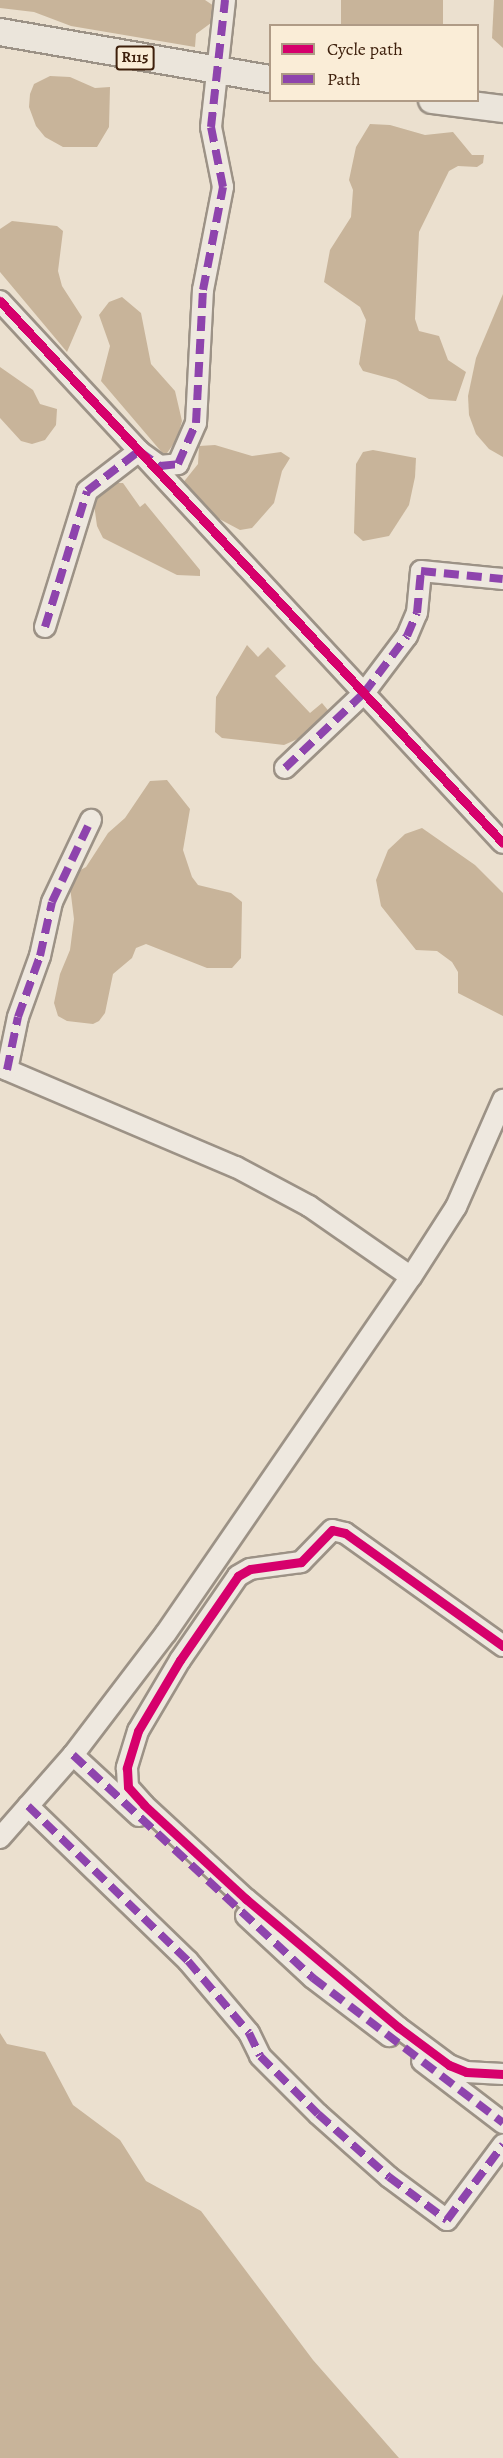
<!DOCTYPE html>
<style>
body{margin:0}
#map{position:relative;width:503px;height:2458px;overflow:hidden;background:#ebe0cf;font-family:Alegreya,serif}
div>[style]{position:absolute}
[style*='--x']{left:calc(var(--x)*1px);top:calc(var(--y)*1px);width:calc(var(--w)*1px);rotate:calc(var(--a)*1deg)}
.water>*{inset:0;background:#c8b49a;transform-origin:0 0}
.roads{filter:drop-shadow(2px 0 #9c9286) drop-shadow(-2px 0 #9c9286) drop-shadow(0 2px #9c9286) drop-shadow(0 -2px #9c9286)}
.minor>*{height:20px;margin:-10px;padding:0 10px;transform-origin:10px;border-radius:10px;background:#eee8df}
.major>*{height:26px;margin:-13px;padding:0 13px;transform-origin:13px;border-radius:13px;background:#ebe5db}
.quiet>*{height:8px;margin-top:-4px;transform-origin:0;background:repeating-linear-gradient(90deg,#8e44ad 0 15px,transparent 0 23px)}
.cycleway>*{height:9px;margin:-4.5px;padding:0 4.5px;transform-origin:4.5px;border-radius:4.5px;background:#d6006c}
span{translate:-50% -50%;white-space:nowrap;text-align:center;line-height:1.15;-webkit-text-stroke:4.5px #faedd7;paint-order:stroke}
.shield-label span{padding:2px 4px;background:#faedd7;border:2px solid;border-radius:4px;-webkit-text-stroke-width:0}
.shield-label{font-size:15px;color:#3e200c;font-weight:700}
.legend{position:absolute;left:269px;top:24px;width:210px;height:78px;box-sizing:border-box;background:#faedd7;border:2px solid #af9b86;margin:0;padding:8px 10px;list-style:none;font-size:18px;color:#3e200c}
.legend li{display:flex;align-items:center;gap:12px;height:30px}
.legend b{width:30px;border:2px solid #af9b86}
</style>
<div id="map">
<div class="water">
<i style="clip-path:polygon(0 0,205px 0,217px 8px,215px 20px,196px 34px,195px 47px,71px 26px,34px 12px,0 8px)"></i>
<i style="left:341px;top:0;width:102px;height:25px"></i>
<i style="clip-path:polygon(494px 0,503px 0,503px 48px,492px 38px)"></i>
<i style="clip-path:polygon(50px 76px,70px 77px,95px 88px,110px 87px,109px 127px,97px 147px,63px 147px,45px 137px,36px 126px,29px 107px,30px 94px,34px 84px)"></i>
<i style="clip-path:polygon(370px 124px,390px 125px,425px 135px,453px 132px,472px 155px,484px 155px,483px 163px,477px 167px,458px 166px,449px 171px,419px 232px,415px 319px,419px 331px,439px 336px,448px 360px,466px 372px,456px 401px,429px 399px,396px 380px,363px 371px,359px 364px,366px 320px,360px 307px,324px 282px,330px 250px,351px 217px,353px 190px,349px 180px,356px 147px)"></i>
<i style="clip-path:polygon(12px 221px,57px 226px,63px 231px,58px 271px,62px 286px,82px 317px,67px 352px,0 272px,0 229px)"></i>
<i style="clip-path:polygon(503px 294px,503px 457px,489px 449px,476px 434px,469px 415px,468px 396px,476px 358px)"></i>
<i style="clip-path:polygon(122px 297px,141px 313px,151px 364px,175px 391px,182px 421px,177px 439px,165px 456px,101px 381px,110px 346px,99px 315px,109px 302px)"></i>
<i style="clip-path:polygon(0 367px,33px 390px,40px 404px,57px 409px,56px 425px,45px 440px,32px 444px,21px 441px,0 418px)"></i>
<i style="clip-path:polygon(215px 445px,252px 456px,281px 452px,290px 458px,282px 471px,274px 503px,252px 528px,240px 530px,210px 514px,182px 484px,198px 464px,199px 446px)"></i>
<i style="clip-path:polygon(373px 450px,416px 458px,415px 477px,409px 505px,389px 536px,363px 541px,354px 533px,356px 464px,363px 452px)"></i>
<i style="clip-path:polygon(109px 483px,123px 483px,140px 507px,145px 503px,200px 570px,200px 576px,177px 575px,103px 538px,97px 526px,93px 497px)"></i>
<i style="clip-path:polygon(247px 645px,258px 657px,268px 647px,286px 666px,275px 676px,310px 713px,322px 703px,332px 715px,302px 737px,284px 745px,222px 738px,215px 732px,216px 697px)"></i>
<i style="clip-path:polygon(167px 780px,190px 809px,183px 850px,192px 877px,198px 885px,231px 893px,242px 902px,241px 958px,232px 968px,207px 968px,146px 944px,136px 948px,132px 958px,113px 974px,105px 1013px,99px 1021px,93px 1024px,67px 1021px,58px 1016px,54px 1003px,60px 974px,70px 950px,74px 919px,70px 887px,77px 872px,86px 867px,108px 833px,125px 818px,150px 781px)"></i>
<i style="clip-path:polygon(422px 828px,475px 865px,503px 893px,503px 1016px,458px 993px,458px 972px,452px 962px,437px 951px,416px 950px,381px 906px,376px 880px,388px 850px,405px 834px)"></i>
<i style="clip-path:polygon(0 2033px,7px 2044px,45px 2052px,73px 2105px,120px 2140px,146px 2181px,201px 2211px,313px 2360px,399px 2458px,0 2458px)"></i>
</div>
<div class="roads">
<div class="minor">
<i style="--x:0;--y:301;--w:739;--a:47.14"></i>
<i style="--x:45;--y:627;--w:142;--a:-72.8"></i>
<i style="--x:87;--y:491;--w:66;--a:-37.6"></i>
<i style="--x:139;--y:451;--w:26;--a:36"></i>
<i style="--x:160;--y:466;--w:18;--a:-6"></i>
<i style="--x:178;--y:464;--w:45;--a:-66.3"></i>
<i style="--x:196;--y:423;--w:133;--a:-87"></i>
<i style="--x:203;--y:290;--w:105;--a:-79"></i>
<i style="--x:223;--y:187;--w:61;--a:-101.3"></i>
<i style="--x:211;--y:127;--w:128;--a:-83.7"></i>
<i style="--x:285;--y:768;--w:109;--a:-43.5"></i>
<i style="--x:364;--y:693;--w:71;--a:-53"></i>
<i style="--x:407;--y:636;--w:25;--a:-67"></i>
<i style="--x:417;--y:613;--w:42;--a:-84.6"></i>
<i style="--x:421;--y:571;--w:82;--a:5.6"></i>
<i style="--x:0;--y:1067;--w:256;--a:23"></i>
<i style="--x:236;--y:1167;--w:83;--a:28.1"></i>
<i style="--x:309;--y:1206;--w:124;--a:34.8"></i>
<i style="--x:7;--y:1070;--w:54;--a:-78.3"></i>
<i style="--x:18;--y:1017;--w:65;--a:-70.2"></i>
<i style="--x:40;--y:956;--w:55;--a:-77.5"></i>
<i style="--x:52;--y:902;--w:91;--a:-64.6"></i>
<i style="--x:503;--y:1646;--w:194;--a:-144.4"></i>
<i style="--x:345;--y:1533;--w:13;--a:-167"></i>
<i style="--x:332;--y:1530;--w:45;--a:134.1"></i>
<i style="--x:301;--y:1562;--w:51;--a:172.2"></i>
<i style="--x:250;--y:1569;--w:14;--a:150"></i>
<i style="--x:238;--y:1576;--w:102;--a:124.6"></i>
<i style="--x:180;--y:1660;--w:82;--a:120.6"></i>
<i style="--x:138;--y:1731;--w:39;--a:107"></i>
<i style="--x:127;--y:1768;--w:19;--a:87"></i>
<i style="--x:128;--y:1787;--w:24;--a:48"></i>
<i style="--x:144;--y:1805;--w:139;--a:42.7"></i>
<i style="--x:246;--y:1899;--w:199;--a:40.1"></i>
<i style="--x:398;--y:2027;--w:64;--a:36.7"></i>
<i style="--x:449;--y:2065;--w:18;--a:22"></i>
<i style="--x:466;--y:2072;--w:37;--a:3"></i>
<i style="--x:73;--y:1755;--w:90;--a:42.7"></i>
<i style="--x:28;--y:1806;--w:223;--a:44.1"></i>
<i style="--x:188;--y:1961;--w:94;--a:49.7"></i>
<i style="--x:249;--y:2033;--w:25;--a:64"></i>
<i style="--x:260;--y:2056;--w:82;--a:45"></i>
<i style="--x:318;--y:2114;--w:95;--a:41.6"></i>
<i style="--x:389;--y:2177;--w:72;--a:36.6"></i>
<i style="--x:447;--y:2220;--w:94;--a:-53.3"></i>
<i style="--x:0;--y:1838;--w:111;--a:-48.7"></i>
<i style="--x:73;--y:1755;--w:153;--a:-52.7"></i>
<i style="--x:166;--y:1633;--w:432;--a:-55.5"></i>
<i style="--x:411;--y:1277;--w:83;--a:-57.3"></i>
<i style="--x:456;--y:1207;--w:117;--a:-66.3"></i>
<i style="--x:246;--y:1916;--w:91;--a:42.8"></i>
<i style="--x:313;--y:1978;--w:96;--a:37.3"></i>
<i style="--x:422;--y:2061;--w:102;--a:37.4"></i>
</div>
<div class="major">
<i style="--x:0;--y:32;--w:274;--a:9.9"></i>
<i style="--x:432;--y:100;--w:72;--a:7.2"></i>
</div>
</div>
<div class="quiet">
<i style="--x:45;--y:627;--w:142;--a:-72.8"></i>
<i style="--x:87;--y:491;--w:66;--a:-37.6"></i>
<i style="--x:139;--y:451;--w:26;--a:36"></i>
<i style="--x:160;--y:466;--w:18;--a:-6"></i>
<i style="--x:178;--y:464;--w:45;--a:-66.3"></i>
<i style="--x:196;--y:423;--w:133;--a:-87"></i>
<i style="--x:203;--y:290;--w:105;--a:-79"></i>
<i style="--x:223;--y:187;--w:61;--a:-101.3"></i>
<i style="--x:211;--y:127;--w:128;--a:-83.7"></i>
<i style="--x:285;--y:768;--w:109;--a:-43.5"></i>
<i style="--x:364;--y:693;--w:71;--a:-53"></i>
<i style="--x:407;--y:636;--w:25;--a:-67"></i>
<i style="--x:417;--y:613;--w:42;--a:-84.6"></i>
<i style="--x:421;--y:571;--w:82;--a:5.6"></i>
<i style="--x:7;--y:1070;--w:54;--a:-78.3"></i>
<i style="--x:18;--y:1017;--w:65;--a:-70.2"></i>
<i style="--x:40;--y:956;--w:55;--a:-77.5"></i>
<i style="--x:52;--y:902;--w:91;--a:-64.6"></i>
<i style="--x:73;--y:1755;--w:328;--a:42.9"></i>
<i style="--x:313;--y:1978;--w:239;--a:37.3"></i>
<i style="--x:28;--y:1806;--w:223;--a:44.1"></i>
<i style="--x:188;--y:1961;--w:94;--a:49.7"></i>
<i style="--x:249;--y:2033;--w:25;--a:64"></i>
<i style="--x:260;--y:2056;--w:82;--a:45"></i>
<i style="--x:318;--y:2114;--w:95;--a:41.6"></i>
<i style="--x:389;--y:2177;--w:72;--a:36.6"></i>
<i style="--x:447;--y:2220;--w:94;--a:-53.3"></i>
</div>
<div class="cycleway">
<i style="--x:0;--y:301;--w:739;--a:47.14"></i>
<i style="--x:503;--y:1646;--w:194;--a:-144.4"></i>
<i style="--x:345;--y:1533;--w:13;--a:-167"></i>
<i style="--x:332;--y:1530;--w:45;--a:134.1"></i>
<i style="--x:301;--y:1562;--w:51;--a:172.2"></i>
<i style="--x:250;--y:1569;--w:14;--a:150"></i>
<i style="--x:238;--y:1576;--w:102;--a:124.6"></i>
<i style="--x:180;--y:1660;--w:82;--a:120.6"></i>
<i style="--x:138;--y:1731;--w:39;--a:107"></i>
<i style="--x:127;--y:1768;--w:19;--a:87"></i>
<i style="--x:128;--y:1787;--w:24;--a:48"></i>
<i style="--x:144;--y:1805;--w:139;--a:42.7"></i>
<i style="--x:246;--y:1899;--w:199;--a:40.1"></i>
<i style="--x:398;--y:2027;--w:64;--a:36.7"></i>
<i style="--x:449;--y:2065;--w:18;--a:22"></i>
<i style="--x:466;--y:2072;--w:37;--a:3"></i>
</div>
<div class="shield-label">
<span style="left:135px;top:58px">R115</span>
</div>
<ul class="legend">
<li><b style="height:8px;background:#d6006c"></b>Cycle path</li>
<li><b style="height:8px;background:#8e44ad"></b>Path</li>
</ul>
</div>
